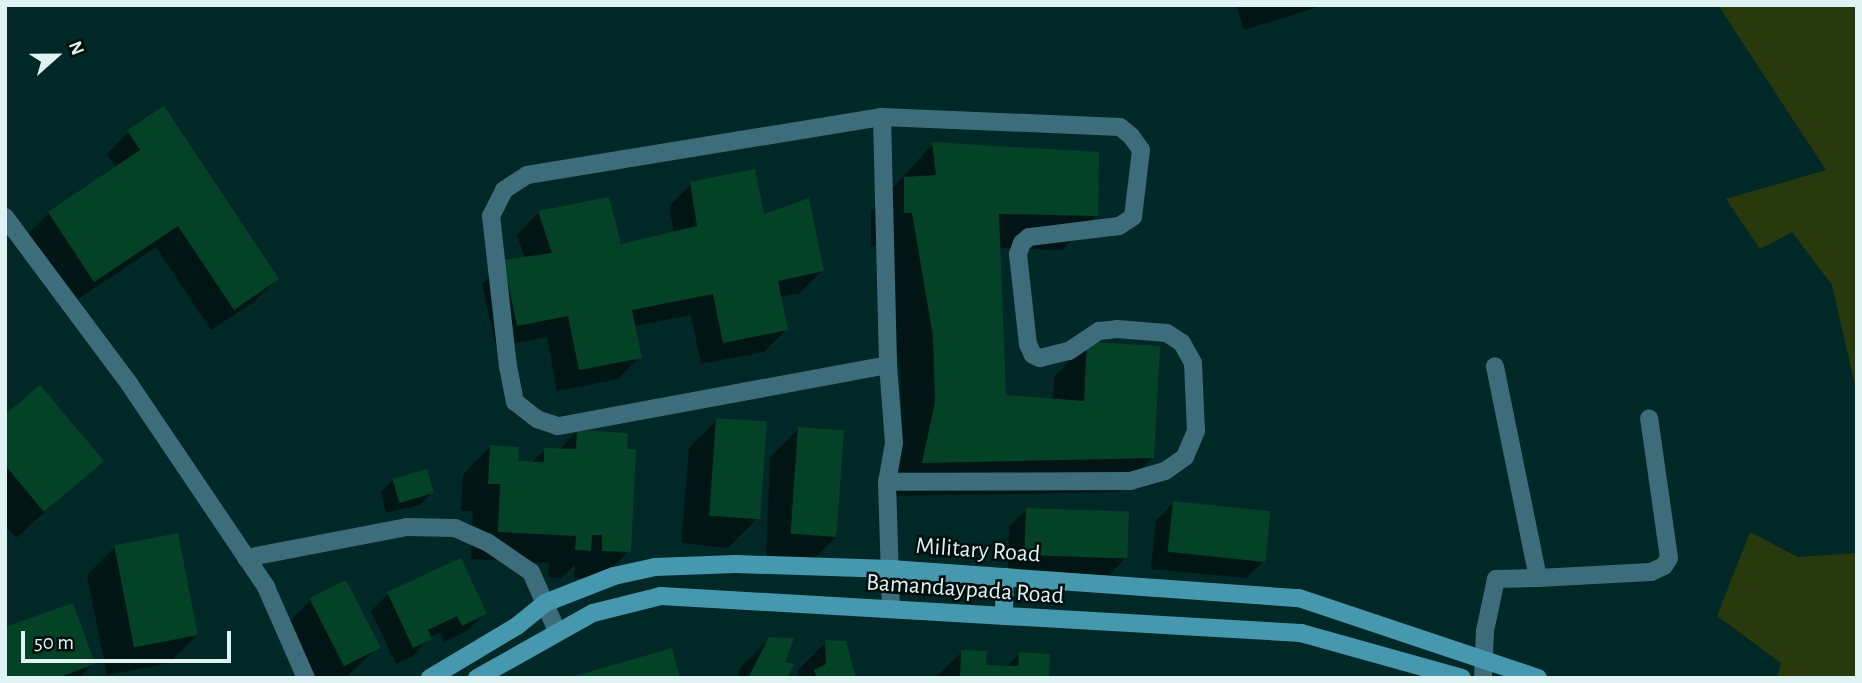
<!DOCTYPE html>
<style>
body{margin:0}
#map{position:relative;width:1862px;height:683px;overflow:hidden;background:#002826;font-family:"Alegreya Sans",sans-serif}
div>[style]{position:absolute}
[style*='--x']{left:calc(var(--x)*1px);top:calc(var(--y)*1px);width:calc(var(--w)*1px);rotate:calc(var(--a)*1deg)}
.green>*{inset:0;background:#283a0d}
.shadow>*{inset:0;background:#0007}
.building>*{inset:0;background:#034227;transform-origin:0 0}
.street>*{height:18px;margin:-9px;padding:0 9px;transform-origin:9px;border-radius:9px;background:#3d6d7b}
.secondary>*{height:18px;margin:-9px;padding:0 9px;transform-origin:9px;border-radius:9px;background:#4698ae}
span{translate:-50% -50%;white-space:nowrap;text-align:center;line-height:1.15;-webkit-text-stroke:5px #010e0d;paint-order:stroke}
.street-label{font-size:24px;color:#dff4f2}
.frame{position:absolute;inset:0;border:7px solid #dff4f2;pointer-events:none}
.north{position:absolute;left:21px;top:21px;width:70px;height:70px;-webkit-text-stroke:5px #010e0d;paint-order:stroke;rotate:69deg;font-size:19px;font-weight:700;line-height:28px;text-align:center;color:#dff4f2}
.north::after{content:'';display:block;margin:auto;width:24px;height:32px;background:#dff4f2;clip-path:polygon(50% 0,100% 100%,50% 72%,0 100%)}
.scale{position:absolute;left:21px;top:631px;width:210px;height:32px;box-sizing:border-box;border:4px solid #dff4f2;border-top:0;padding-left:9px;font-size:21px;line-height:24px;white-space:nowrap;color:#dff4f2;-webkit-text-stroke:5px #010e0d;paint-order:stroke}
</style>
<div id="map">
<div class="green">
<i style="clip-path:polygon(1718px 5px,1857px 5px,1857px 394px,1832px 285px,1792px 232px,1760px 249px,1726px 199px,1826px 170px)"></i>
<i style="clip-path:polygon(1750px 532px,1798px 557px,1857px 553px,1857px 678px,1777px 678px,1781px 663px,1717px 616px)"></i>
</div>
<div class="shadow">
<i style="clip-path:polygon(1236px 5px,1324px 5px,1244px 30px)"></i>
<i style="clip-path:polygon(129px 132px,277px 279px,255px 301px,211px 330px,156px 247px,72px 303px,27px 235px,49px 213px,116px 168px,107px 154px)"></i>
<i style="clip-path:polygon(933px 144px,1096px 216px,1062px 250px,999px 248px,1004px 397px,1053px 401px,1054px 377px,1088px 343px,1152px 458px,1118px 492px,889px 496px,902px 438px,900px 371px,879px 246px,871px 246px,871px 212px)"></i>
<i style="clip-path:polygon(691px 184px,763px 217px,822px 271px,800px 293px,779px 297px,786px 330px,764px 352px,701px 364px,691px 315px,634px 326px,640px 357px,618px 379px,557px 391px,547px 337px,496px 347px,482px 284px,504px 262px,525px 259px,517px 235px,538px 213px,608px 199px,620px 246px,674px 233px,669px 206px)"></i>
<i style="clip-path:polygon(5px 417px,101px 461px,16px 538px,5px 526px)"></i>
<i style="clip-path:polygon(717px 420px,756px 520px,728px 548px,681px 543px,689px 448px)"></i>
<i style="clip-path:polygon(798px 429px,838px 535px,810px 563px,766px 561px,770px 457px)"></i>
<i style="clip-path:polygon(577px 432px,629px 551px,601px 579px,574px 578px,575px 564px,561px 578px,548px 577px,549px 563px,471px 559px,473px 511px,461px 511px,463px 475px,490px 447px,516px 462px,531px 463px,545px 450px,559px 450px)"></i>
<i style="clip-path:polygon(393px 480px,432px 492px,420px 505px,386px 513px,381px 492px)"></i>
<i style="clip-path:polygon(1173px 503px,1264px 561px,1246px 578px,1151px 569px,1156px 521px)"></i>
<i style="clip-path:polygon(1027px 509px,1126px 558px,1109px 575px,1008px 572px,1009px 527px)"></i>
<i style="clip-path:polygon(115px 547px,197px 635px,169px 663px,107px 675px,87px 575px)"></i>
<i style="clip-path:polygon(388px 594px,484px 614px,467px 631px,444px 642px,440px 632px,430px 637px,413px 656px,396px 664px,371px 611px)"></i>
<i style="clip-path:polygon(311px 600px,378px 647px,345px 678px,308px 678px,283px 628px)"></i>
<i style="clip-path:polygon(769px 639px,782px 663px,785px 678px,736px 678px,741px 667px)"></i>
<i style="clip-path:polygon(826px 642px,855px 678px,798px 678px,798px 670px)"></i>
<i style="clip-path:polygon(962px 652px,984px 667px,1006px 668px,1019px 654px,1047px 678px,935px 678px)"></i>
<i style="clip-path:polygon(93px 664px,79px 678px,5px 678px)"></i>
</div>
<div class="building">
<i style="clip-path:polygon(164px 106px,279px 279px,234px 310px,178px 226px,94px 282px,48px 212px,140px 150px,127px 130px)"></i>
<i style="clip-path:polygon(932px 142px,1099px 152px,1098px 216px,999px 214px,1006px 395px,1084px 401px,1087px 342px,1160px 346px,1154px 458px,922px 463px,935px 402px,933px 336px,912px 213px,904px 213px,904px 177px,936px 175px)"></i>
<i style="clip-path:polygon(755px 169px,764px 214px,809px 198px,824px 271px,778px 281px,788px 330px,723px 343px,713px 294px,632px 310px,642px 358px,579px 370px,568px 316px,517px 326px,503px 260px,552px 253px,538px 211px,609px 197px,621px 244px,697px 226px,690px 182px)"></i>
<i style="clip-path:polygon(40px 385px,104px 461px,44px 512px,5px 465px,5px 415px)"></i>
<i style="left:716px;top:418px;width:51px;height:98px;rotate:4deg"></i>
<i style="left:798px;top:427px;width:46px;height:107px;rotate:4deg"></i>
<i style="clip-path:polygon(577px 430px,628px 433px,627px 449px,636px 449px,631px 552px,602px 551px,602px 535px,592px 535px,591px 551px,575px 550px,576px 536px,498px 532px,500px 484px,488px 484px,490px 445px,519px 447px,518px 461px,544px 462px,544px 448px,576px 449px)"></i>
<i style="left:427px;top:469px;width:25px;height:36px;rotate:74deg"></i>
<i style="left:1173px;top:501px;width:98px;height:51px;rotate:6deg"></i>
<i style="left:1026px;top:508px;width:103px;height:47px;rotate:2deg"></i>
<i style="left:178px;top:533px;width:104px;height:65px;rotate:79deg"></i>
<i style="clip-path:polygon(461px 558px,487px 614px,462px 626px,457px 616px,428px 630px,432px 639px,413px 648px,387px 592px)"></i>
<i style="left:346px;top:580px;width:76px;height:41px;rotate:63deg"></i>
<i style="clip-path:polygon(73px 603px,95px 664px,57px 678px,5px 678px,5px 627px)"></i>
<i style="clip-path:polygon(769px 637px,794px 638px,785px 662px,794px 664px,787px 678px,748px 678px)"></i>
<i style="clip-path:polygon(825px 640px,846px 641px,856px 678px,817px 678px,814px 670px,826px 664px)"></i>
<i style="clip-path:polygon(672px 648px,680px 678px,571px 678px,571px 677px)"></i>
<i style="clip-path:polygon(961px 650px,987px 651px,986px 665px,1018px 666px,1019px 652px,1050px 654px,1049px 678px,960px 678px)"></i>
</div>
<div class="street">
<i style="--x:882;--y:117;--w:238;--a:2.4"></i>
<i style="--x:1120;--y:127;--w:14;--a:39"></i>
<i style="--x:1131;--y:136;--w:17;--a:54"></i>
<i style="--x:1141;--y:150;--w:67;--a:96.8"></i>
<i style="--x:1133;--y:217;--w:17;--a:147"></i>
<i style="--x:1119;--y:226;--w:91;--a:173"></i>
<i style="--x:1029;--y:237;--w:9;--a:139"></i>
<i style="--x:1022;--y:243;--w:12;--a:110"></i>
<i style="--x:1018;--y:254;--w:91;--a:83.7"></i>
<i style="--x:1028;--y:344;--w:12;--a:66"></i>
<i style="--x:1033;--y:355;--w:8;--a:23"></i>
<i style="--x:1040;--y:358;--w:30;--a:-14"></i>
<i style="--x:1069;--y:351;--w:36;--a:-34"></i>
<i style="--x:1099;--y:331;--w:18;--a:-6"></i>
<i style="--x:1117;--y:329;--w:50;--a:4.6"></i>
<i style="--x:1167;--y:333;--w:18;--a:34"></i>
<i style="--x:1182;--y:343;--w:23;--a:61"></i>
<i style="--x:1193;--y:363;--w:68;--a:87.5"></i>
<i style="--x:1196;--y:431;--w:28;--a:113"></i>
<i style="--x:1185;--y:457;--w:24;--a:145"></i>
<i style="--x:1165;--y:471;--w:35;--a:164"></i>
<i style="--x:1131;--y:481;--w:244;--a:179.8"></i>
<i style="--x:5;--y:217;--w:209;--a:53.3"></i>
<i style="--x:130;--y:385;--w:244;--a:56"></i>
<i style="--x:266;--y:587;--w:99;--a:66.3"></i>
<i style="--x:888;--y:365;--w:336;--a:169.5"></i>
<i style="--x:558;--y:426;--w:22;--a:-162"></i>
<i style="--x:537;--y:419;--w:28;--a:-142"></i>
<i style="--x:515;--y:402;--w:36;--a:-101"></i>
<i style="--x:508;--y:367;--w:152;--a:-96.4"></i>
<i style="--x:491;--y:216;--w:29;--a:-63"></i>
<i style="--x:504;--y:190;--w:27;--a:-33"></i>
<i style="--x:527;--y:175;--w:360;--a:-9.3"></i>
<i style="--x:882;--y:117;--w:248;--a:88.6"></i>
<i style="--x:888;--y:365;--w:78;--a:85.6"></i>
<i style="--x:894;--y:443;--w:40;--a:100"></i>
<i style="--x:887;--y:482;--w:127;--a:88.2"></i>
<i style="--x:246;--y:558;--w:164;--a:-10.9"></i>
<i style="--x:407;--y:527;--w:48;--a:1.2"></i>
<i style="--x:455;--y:528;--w:35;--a:24"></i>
<i style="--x:487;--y:542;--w:53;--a:34.3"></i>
<i style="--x:531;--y:572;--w:64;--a:66.2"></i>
<i style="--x:1538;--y:578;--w:113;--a:-3"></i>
<i style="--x:1651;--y:572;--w:14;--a:-25"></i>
<i style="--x:1664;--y:566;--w:9;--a:-58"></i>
<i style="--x:1669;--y:558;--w:141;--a:-98.1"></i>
<i style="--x:1483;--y:678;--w:47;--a:-87.6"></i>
<i style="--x:1485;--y:631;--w:53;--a:-78.1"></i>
<i style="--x:1496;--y:579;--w:42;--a:-1.4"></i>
<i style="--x:1538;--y:578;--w:216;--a:-101.5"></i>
</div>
<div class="secondary">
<i style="--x:1004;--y:616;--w:39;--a:-89"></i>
<i style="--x:430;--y:678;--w:101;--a:-30.9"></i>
<i style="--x:517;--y:626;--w:36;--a:-39"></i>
<i style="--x:545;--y:603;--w:74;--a:-21.4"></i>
<i style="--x:614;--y:576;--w:42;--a:-12.4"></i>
<i style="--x:655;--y:567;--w:80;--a:-2.1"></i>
<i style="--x:735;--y:564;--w:156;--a:1.8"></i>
<i style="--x:891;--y:569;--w:409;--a:4.1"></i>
<i style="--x:1299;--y:598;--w:252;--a:18.5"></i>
<i style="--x:477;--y:678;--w:133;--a:-29.3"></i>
<i style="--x:593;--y:613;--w:70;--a:-14"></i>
<i style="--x:661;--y:596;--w:641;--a:3.31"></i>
<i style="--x:1301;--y:633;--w:167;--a:15.6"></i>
</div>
<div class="street-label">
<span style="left:978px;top:551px;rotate:4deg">Military Road</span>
<span style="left:965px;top:590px;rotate:4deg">Bamandaypada Road</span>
</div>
<div class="frame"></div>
<div class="north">N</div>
<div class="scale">50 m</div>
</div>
